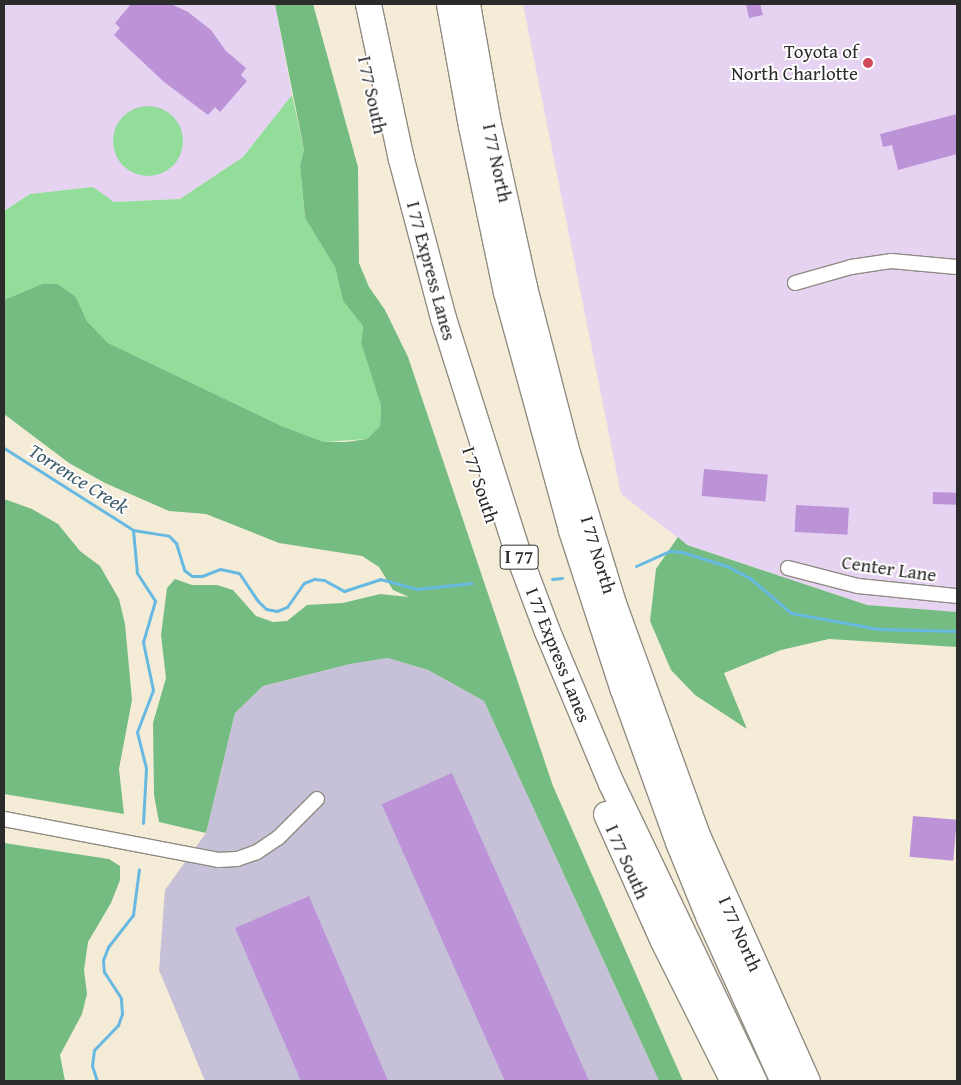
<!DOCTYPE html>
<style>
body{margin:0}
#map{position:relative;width:961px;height:1085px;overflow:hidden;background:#f5ecd8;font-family:"Gentium Book Plus",serif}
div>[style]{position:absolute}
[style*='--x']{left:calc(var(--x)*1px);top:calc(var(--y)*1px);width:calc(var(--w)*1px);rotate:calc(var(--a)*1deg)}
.built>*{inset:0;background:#e5d3f1}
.industrial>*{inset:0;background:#c7c0d9}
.green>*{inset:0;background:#92dd9a}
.round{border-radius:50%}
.forest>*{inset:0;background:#75bc82}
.stream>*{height:3px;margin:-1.5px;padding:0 1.5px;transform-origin:1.5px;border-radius:1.5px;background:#67b9e2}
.building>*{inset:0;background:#bd93d8;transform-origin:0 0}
.roads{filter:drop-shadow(1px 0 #908c82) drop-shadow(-1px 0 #908c82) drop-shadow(0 1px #908c82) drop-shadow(0 -1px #908c82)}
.street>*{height:14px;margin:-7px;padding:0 7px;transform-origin:7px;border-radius:7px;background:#fff}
.highway>*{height:25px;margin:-12.5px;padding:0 12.5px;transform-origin:12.5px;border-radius:12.5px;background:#fff}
.dots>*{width:14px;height:14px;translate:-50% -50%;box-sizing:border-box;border:2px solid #fff;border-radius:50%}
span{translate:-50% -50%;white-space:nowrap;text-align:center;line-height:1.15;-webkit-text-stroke:4px #fff;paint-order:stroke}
.shield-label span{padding:1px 4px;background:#fff;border:1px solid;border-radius:4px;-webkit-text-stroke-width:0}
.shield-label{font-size:18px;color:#2b2b2b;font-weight:700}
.poi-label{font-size:19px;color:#2b2b2b}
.right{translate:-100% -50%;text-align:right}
.street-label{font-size:19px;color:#2b2b2b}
.water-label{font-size:20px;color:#405d6b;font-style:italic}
.frame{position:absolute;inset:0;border:5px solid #2b2b2b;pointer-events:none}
</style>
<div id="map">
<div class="built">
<i style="clip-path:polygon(4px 4px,275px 4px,292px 95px,243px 157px,180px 199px,114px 202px,92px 187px,30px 194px,4px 211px)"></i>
<i style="clip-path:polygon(523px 4px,957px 4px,957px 612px,867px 605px,687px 545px,621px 494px)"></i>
</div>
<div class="industrial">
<i style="clip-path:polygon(388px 658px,428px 670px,484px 701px,659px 1081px,205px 1081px,159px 970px,165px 890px,206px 833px,235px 713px,263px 686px,350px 664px)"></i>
</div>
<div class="green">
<i style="clip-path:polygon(292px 95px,304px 150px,300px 165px,305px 218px,335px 267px,343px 301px,363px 326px,361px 343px,381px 406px,380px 426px,367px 439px,324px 442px,284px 427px,108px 343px,87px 321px,76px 297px,58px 284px,42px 284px,4px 300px,4px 211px,30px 194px,93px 187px,114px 202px,180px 199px,243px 157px)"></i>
<i class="round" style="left:113px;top:106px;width:70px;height:70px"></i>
</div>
<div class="forest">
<i style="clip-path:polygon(275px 4px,313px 4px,358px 167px,359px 263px,369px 287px,385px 310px,408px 357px,553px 786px,683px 1081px,659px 1081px,484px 701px,428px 670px,388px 658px,350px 664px,263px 686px,235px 713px,206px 833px,159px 822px,154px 795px,153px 723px,166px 678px,161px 635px,167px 588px,175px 579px,192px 585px,217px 585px,233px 590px,256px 616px,273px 622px,287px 621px,307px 605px,343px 603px,380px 594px,409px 597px,393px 590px,379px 567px,362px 556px,279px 543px,206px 514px,169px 511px,105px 483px,69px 463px,4px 414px,4px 300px,42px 284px,58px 284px,76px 297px,87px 321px,108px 343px,284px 427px,324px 442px,346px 442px,367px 439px,380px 426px,381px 406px,361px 343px,363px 326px,343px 301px,335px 267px,305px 218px,300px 165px,304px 150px)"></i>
<i style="clip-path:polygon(4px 499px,32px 509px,58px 524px,80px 551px,100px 566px,119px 599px,125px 624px,132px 700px,119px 769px,124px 814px,4px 794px)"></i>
<i style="clip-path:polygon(678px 537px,687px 545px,867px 605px,957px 612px,957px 647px,829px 639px,781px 650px,724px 673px,747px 729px,695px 695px,671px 670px,650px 621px,656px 569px)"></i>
<i style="clip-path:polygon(4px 843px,109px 859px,120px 866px,120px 880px,111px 903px,88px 942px,84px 970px,87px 994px,82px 1014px,60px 1055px,65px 1081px,4px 1081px)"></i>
</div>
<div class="stream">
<i style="--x:4;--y:448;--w:153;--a:32.4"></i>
<i style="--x:133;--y:530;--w:43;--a:84.7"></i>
<i style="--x:137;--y:573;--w:33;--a:57"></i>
<i style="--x:155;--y:601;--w:43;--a:106.3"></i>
<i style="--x:143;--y:642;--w:49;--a:78.2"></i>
<i style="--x:153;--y:690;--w:45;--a:110.9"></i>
<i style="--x:137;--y:732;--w:37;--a:76"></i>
<i style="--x:146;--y:768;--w:55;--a:93.1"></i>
<i style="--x:133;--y:530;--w:36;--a:9"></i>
<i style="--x:169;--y:536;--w:10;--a:45"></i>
<i style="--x:176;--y:543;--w:28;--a:73"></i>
<i style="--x:184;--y:570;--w:10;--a:37"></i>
<i style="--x:192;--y:576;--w:10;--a:0"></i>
<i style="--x:202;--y:576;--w:19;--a:-21"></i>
<i style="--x:220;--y:569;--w:19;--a:12"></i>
<i style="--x:239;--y:573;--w:34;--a:56"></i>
<i style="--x:258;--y:601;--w:11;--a:45"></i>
<i style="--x:266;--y:609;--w:11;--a:10"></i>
<i style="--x:277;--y:611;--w:11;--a:-22"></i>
<i style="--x:287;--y:607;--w:29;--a:-55"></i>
<i style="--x:304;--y:583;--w:11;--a:-22"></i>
<i style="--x:314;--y:579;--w:10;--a:6"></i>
<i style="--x:324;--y:580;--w:23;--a:29"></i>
<i style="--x:344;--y:591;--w:38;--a:-18"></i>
<i style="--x:380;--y:579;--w:38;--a:15"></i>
<i style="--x:417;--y:589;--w:55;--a:-6.2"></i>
<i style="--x:636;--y:566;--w:37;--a:-24"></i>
<i style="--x:670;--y:551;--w:12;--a:5"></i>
<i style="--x:682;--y:552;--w:47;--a:17.3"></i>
<i style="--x:727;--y:566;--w:27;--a:28"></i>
<i style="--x:751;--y:579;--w:52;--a:40.4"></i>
<i style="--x:791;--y:613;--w:89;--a:10.3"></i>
<i style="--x:879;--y:629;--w:78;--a:1.5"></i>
<i style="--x:552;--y:579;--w:10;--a:-6"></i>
<i style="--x:97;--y:1081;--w:16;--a:-108"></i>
<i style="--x:92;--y:1066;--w:16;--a:-83"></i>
<i style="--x:94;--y:1050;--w:35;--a:-46"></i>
<i style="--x:118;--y:1025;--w:12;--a:-70"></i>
<i style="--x:122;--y:1014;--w:16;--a:-94"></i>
<i style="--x:121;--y:998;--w:31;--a:-123"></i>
<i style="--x:104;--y:972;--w:12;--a:-95"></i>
<i style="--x:103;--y:960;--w:14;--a:-69"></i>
<i style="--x:108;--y:947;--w:41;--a:-52"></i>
<i style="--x:133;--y:915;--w:46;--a:-82.6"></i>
</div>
<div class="building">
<i style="clip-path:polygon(131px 4px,171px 4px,188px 12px,211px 30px,226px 51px,246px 68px,241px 75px,247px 81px,220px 112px,215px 107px,208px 115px,164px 82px,114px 35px,120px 28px,115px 23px)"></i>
<i style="clip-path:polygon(746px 4px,760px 4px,763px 15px,749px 18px)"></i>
<i style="clip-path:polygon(957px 114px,957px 154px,898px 170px,892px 145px,883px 147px,880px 134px)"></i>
<i style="left:704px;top:469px;width:64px;height:27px;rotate:5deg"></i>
<i style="left:933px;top:492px;width:24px;height:12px;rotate:2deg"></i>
<i style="left:796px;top:505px;width:53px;height:27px;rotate:3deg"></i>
<i style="left:452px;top:773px;width:338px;height:77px;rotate:66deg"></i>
<i style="left:913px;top:816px;width:44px;height:41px;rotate:5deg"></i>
<i style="clip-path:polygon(309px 896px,388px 1081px,301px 1081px,235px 928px)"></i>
</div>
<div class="roads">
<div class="street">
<i style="--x:795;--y:283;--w:58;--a:-15.9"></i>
<i style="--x:851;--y:267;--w:40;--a:-8.5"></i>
<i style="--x:891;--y:261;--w:66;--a:5.2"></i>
<i style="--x:788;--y:568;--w:72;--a:14.4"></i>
<i style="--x:858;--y:586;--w:100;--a:5.8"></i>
<i style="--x:4;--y:819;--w:218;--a:10.8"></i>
<i style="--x:218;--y:860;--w:19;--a:-3"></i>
<i style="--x:237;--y:859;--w:21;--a:-19"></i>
<i style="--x:257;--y:852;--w:25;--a:-34"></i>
<i style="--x:278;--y:838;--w:55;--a:-45"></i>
</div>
<div class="highway">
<i style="--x:368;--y:4;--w:158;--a:78"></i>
<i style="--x:401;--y:159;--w:164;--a:75.2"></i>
<i style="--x:443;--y:318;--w:248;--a:72.4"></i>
<i style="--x:518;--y:554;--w:82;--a:69.4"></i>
<i style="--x:547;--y:631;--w:165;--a:67.2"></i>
<i style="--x:611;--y:783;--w:331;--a:64.4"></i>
<i style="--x:449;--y:4;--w:124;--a:79.8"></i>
<i style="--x:471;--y:126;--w:170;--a:78.1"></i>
<i style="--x:506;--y:292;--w:247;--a:74.7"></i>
<i style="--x:571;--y:530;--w:165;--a:72"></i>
<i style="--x:622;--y:687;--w:165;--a:70.1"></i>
<i style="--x:678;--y:842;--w:82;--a:67.8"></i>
<i style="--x:709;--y:918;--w:179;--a:65.6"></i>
<i style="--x:467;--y:4;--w:121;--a:80"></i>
<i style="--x:488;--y:123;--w:168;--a:77.6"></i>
<i style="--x:524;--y:287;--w:164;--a:75.5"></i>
<i style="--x:565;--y:446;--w:164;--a:73"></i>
<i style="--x:613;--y:603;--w:247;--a:70.1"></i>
<i style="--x:697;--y:835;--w:269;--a:65.9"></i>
<i style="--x:606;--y:814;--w:139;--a:65.8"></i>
<i style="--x:663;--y:941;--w:157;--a:63.4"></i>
</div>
</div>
<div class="dots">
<i style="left:868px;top:63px;background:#d1495b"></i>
</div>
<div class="shield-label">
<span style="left:519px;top:557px">I 77</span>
</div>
<div class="poi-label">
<span class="right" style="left:858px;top:63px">Toyota of<br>North Charlotte</span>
</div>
<div class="street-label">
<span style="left:372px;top:95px;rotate:78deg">I 77 South</span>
<span style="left:497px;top:163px;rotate:78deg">I 77 North</span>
<span style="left:431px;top:271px;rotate:75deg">I 77 Express Lanes</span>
<span style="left:480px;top:485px;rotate:72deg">I 77 South</span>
<span style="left:598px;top:555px;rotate:73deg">I 77 North</span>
<span style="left:889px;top:569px;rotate:8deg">Center Lane</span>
<span style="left:558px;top:655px;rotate:68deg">I 77 Express Lanes</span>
<span style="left:627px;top:862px;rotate:66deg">I 77 South</span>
<span style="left:740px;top:934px;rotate:66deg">I 77 North</span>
</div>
<div class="water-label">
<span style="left:79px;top:478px;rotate:32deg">Torrence Creek</span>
</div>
<div class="frame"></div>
</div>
